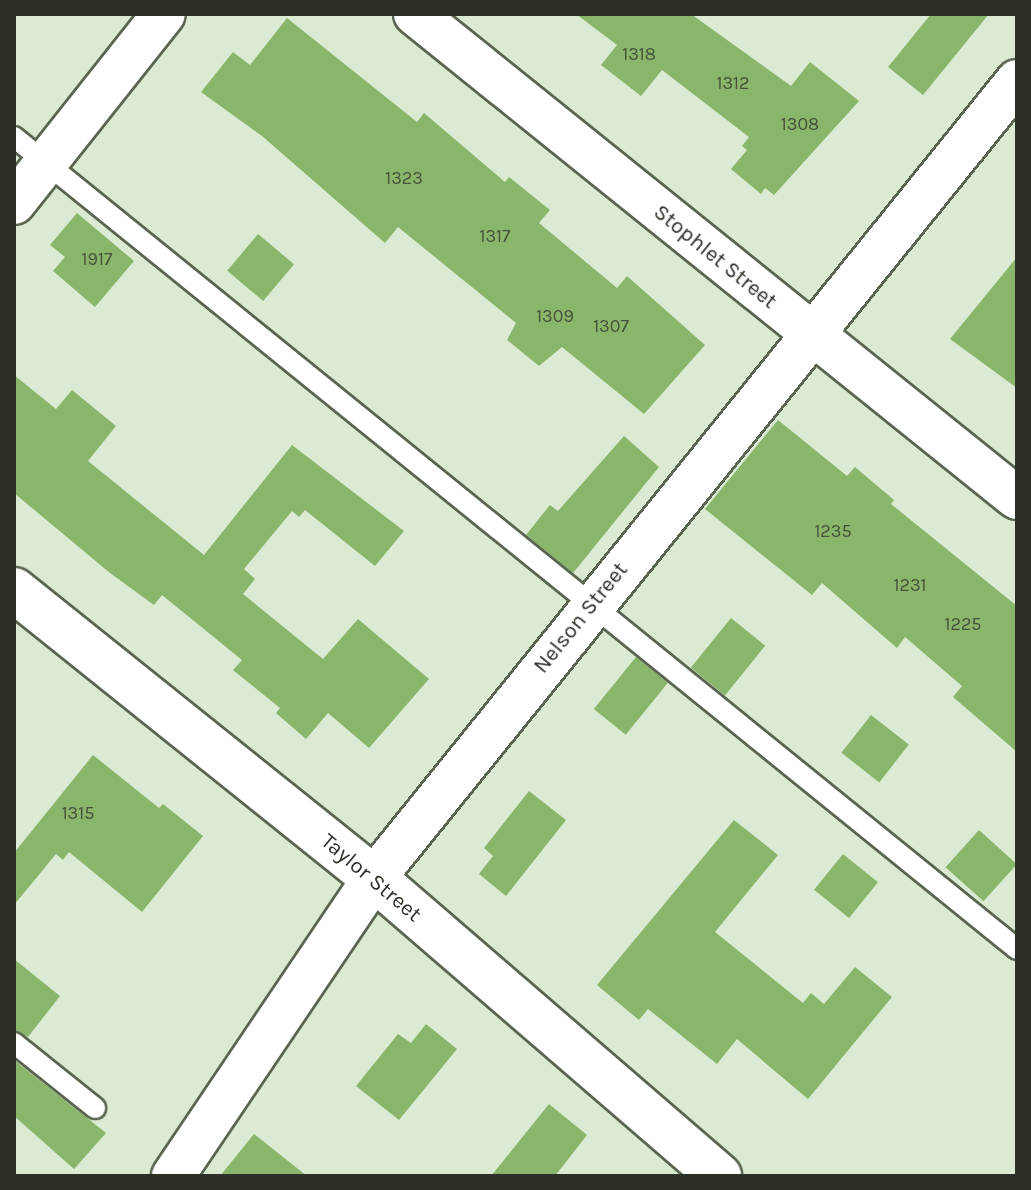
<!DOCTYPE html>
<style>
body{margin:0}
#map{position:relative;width:1031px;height:1190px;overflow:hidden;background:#dbead2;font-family:Karla,sans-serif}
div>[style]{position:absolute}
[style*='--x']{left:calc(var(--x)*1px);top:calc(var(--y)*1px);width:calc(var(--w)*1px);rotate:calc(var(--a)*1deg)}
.building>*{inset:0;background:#8ab66b;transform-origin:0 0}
.roads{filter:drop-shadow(2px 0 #596550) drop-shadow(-2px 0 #596550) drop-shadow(0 2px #596550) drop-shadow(0 -2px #596550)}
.service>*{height:20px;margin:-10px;padding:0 10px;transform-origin:10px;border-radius:10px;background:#fff}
.minor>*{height:42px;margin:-21px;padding:0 21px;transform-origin:21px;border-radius:21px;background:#fff}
.secondary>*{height:44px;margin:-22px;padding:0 22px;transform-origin:22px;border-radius:22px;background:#fff}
span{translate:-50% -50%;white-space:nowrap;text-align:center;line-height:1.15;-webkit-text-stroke:7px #fff;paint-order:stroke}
.number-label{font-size:18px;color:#445239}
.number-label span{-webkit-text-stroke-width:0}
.street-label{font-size:22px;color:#2c3128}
.frame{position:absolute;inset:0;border:16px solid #2c3128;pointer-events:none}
</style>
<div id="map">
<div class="building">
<i style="clip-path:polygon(576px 14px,691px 14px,791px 86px,810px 62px,859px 101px,774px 195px,765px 188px,761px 194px,731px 169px,747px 150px,742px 146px,749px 137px,662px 70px,641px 96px,601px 65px,617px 45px)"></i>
<i style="clip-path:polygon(931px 14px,989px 14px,923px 95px,888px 67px)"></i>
<i style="clip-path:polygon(287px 18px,417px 122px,424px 113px,505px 182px,509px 177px,550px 210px,539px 223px,617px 288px,627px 276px,705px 345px,644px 414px,562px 347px,539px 366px,507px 340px,516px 323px,398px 227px,385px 243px,262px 136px,201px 92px,233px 52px,250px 65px)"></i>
<i style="clip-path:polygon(77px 213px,134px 261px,95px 307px,53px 271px,65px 257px,50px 245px)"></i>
<i style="left:258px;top:234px;width:47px;height:48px;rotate:40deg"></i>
<i style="clip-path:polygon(1017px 257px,1017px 388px,950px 339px)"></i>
<i style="clip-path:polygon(14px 375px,56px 409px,72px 390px,116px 426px,88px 461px,204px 555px,292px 445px,404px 531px,375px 566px,305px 510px,299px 517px,292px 511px,244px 569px,255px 579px,243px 594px,323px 659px,358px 619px,429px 679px,369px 748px,328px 713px,306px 739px,276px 713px,280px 708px,233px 670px,242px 660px,162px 595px,154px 605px,110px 573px,14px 493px)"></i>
<i style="clip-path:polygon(778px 420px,847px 476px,855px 467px,894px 500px,891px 504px,1017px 606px,1017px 752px,953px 697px,962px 686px,905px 637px,897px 648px,822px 583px,812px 595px,705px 509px)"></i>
<i style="clip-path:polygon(624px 436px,659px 467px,573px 573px,526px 535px,550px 505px,558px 511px)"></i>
<i style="left:731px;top:618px;width:44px;height:64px;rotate:39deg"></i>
<i style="left:636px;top:657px;width:41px;height:67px;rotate:39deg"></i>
<i style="left:871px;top:715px;width:48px;height:48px;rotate:38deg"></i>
<i style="clip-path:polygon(93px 755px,159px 808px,163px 804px,203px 836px,142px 912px,69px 852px,63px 860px,56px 854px,14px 905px,14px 853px)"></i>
<i style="clip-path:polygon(529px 791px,566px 820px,506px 896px,479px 874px,493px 856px,484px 848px)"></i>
<i style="clip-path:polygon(734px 820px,778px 855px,715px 932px,803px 1003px,811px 993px,824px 1004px,855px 967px,892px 997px,808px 1099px,737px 1039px,717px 1064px,648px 1009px,639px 1020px,597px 985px)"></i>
<i style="left:979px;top:830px;width:51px;height:50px;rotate:42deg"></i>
<i style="left:843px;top:854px;width:45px;height:46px;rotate:39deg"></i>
<i style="clip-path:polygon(14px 959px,60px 996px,28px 1037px,14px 1030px)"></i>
<i style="clip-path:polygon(426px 1024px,457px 1049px,399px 1120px,356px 1086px,398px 1034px,411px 1043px)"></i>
<i style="clip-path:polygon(14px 1060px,106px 1133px,74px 1169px,14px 1116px)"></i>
<i style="clip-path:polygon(549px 1104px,587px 1135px,555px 1176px,491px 1176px)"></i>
<i style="clip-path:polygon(254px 1134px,307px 1176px,220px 1176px)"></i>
</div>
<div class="roads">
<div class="service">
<i style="--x:14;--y:137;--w:1290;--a:38.99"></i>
<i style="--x:14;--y:1043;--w:104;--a:38.7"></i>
</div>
<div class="minor">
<i style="--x:415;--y:14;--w:772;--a:38.8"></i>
<i style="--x:14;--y:203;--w:241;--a:-51.6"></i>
<i style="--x:173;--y:1176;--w:359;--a:-56"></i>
<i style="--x:374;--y:878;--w:1024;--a:-51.1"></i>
</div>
<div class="secondary">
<i style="--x:14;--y:590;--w:461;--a:38.7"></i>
<i style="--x:374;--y:878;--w:456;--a:40.8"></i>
</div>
</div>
<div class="number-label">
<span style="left:639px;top:54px">1318</span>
<span style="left:733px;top:83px">1312</span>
<span style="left:800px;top:124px">1308</span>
<span style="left:404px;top:178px">1323</span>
<span style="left:495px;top:236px">1317</span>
<span style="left:97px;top:259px">1917</span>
<span style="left:555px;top:316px">1309</span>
<span style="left:611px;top:326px">1307</span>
<span style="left:833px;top:531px">1235</span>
<span style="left:910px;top:585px">1231</span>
<span style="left:963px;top:624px">1225</span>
<span style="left:78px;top:813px">1315</span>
</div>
<div class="street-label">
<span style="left:715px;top:257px;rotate:39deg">Stophlet Street</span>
<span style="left:581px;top:618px;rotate:-51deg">Nelson Street</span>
<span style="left:371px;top:878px;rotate:40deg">Taylor Street</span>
</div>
<div class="frame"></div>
</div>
